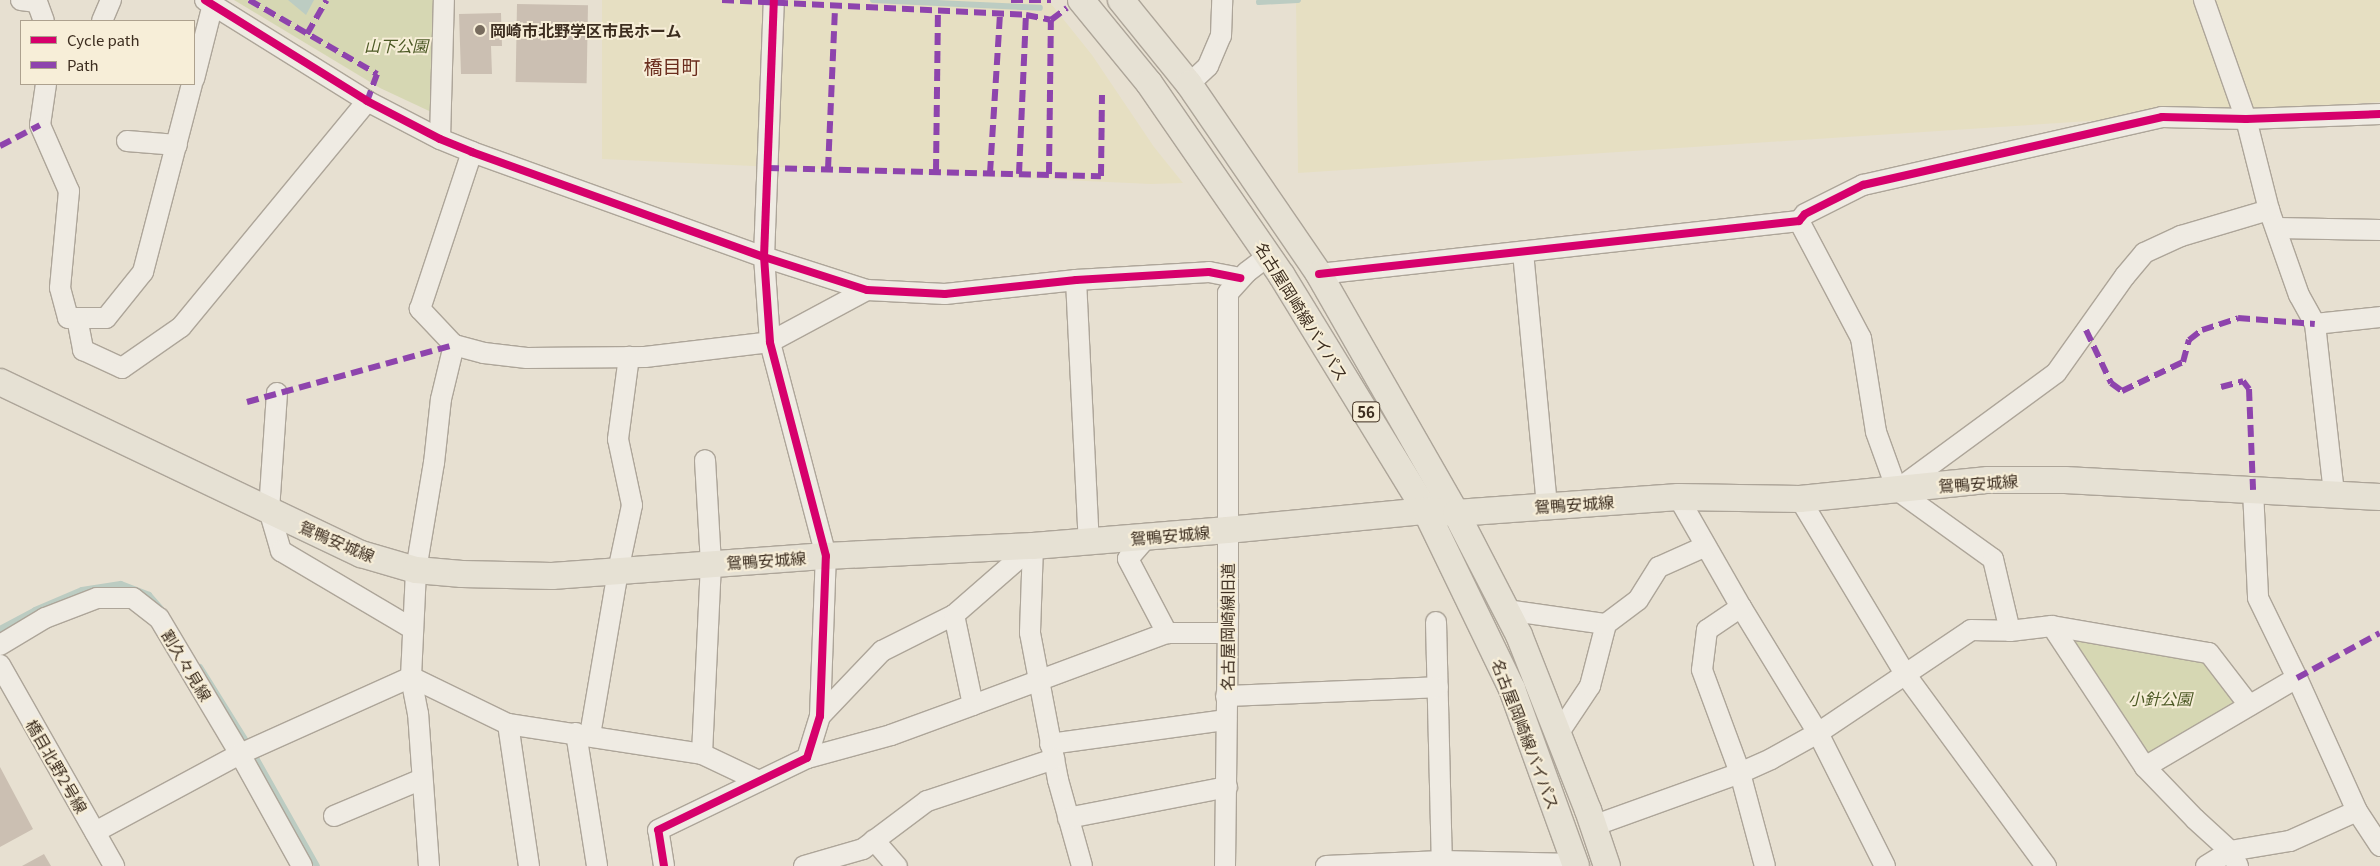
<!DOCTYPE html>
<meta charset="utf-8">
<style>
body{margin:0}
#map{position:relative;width:2380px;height:866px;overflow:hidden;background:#e7e0d1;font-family:Georgia,"Noto Sans JP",serif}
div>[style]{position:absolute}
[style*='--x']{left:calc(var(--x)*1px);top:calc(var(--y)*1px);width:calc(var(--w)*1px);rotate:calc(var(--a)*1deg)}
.farmland>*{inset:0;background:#e6dfc2}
.green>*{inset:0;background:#d6d7b3}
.water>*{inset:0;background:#bcccc2}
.stream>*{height:6px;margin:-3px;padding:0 3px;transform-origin:3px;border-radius:3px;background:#bcccc2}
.building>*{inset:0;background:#cbbfb2;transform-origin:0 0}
.roads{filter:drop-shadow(1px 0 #ada599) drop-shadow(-1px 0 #ada599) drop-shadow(0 1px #ada599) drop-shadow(0 -1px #ada599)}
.minor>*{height:20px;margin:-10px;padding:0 10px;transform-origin:10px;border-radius:10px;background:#efebe3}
.major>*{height:26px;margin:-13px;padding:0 13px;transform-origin:13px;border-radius:13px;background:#e6e1d4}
.quiet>*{height:6px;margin-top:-3px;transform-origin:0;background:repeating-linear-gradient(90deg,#8e44ad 0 12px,transparent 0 18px)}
.cycleway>*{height:8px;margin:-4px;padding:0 4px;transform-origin:4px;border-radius:4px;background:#d6006c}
.dots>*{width:14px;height:14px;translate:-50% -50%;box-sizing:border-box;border:2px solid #f7eed8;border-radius:50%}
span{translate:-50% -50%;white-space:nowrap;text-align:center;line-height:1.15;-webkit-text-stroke:4px #f7eed8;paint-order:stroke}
.shield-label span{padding:1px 4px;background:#f7eed8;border:1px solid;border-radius:4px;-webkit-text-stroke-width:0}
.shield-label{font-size:15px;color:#3d2e20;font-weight:700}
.poi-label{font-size:16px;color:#3d2e20;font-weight:700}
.left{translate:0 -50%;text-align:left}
.park-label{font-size:16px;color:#4d5a26;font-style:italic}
.street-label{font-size:16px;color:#3d2e20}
.quarter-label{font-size:19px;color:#6b2e1e}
.legend{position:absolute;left:20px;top:20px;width:175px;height:65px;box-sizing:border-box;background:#f7eed8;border:1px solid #ada18e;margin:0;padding:6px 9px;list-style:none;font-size:15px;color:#3d2e20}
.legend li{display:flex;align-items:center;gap:10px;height:25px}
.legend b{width:25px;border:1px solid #ada18e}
</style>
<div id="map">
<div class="farmland">
<i style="clip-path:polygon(602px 0,1048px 0,1092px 55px,1154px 147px,1183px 183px,1151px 184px,602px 159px)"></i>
<i style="clip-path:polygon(1296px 0,2380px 0,2380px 102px,1298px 173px)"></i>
</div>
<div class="green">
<i style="clip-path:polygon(234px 0,440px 0,442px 117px,380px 88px)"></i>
<i style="clip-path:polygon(2071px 638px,2203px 659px,2235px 704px,2145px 760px)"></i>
</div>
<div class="water">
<i style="clip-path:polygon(288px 0,314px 0,306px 15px)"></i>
</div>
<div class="stream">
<i style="--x:873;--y:0;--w:167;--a:2.7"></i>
<i style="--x:1259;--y:2;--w:39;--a:-3"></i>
<i style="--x:0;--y:629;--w:40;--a:-28"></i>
<i style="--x:35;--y:610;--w:51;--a:-23.1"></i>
<i style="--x:82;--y:590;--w:39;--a:-9"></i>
<i style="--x:121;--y:584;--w:30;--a:21"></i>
<i style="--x:149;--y:595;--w:18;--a:49"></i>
<i style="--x:200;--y:667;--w:97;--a:58.1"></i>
<i style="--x:251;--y:749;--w:134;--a:60.6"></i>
</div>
<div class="building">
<i style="left:517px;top:4px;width:71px;height:78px;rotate:1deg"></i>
<i style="clip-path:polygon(501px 13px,502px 46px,491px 46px,492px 74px,461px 74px,459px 14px)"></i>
<i style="clip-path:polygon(0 767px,33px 829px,0 847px)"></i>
<i style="clip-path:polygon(44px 854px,51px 866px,22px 866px)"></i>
</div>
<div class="roads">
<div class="minor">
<i style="--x:21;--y:0;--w:16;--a:7"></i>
<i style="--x:37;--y:2;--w:20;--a:70"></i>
<i style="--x:205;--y:0;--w:191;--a:31.9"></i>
<i style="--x:367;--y:101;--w:82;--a:27.5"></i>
<i style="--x:440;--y:139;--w:35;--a:22"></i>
<i style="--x:472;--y:152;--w:310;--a:19.8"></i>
<i style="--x:764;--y:257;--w:108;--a:17.8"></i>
<i style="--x:867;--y:290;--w:78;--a:2.9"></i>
<i style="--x:945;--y:294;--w:132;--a:-6.1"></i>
<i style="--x:1076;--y:280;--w:133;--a:-3.4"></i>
<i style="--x:1209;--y:272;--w:32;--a:11"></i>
<i style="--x:2204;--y:0;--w:126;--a:70.6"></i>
<i style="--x:2246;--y:119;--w:94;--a:75.8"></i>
<i style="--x:2269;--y:210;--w:90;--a:70.6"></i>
<i style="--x:2299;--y:295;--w:33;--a:61"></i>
<i style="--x:2315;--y:324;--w:171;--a:83.6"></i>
<i style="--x:102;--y:21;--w:23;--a:-67"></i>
<i style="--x:194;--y:79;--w:77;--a:-75.8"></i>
<i style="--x:46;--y:84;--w:41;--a:98.3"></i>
<i style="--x:40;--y:125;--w:72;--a:66.3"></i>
<i style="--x:69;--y:191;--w:97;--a:95.3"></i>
<i style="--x:60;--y:288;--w:31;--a:75"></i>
<i style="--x:68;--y:318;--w:38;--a:0"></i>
<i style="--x:106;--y:318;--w:59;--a:-51.2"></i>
<i style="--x:143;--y:272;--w:194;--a:-75.4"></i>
<i style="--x:1189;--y:84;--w:26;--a:-43"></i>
<i style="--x:1208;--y:66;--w:33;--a:-67"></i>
<i style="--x:1221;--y:36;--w:36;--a:-88"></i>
<i style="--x:440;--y:139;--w:139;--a:-88.4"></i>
<i style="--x:127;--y:141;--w:50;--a:4.6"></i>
<i style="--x:1799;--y:221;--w:132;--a:62.1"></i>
<i style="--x:1861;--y:338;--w:95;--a:80.9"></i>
<i style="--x:1876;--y:432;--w:62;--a:70.1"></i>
<i style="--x:1897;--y:490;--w:118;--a:35.7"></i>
<i style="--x:1993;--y:559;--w:74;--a:76.7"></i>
<i style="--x:2277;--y:228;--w:103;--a:1.1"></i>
<i style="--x:1523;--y:252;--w:255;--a:84.6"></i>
<i style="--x:1319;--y:274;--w:483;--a:-6.3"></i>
<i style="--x:1799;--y:221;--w:9;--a:-49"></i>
<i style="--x:1805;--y:214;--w:65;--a:-26.6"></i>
<i style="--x:1863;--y:185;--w:307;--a:-12.8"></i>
<i style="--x:2162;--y:117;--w:84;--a:1.4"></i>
<i style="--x:2246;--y:119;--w:134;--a:-2.1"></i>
<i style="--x:1076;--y:280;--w:262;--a:87.2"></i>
<i style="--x:77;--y:318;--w:33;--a:79"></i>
<i style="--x:83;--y:350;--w:43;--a:24.8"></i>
<i style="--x:122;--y:368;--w:72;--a:-34.8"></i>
<i style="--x:181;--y:327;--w:293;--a:-50.5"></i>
<i style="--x:2315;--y:324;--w:65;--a:-6.1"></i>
<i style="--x:454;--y:345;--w:50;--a:-133.4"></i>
<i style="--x:420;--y:309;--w:165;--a:-71.7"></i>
<i style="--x:277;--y:393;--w:117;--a:93.9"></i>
<i style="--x:269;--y:510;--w:43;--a:73.7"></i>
<i style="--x:281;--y:551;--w:153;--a:30.6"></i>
<i style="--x:1898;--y:489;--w:196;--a:-36.3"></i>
<i style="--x:2056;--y:373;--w:119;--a:-54.6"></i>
<i style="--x:2125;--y:276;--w:30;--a:-50"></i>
<i style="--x:2144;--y:253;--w:41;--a:-24.7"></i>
<i style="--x:2181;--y:236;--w:92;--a:-16.5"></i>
<i style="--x:2253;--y:490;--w:108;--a:87.3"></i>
<i style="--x:2258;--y:598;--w:89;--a:64"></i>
<i style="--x:2297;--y:678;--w:146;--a:65.7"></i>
<i style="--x:2357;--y:811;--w:42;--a:56.7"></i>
<i style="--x:1678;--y:497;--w:127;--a:60.2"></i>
<i style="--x:1741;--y:607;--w:148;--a:58.6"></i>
<i style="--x:1818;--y:733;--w:149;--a:63.3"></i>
<i style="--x:1800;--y:499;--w:204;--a:59"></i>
<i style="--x:1905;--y:674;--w:238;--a:53.7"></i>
<i style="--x:1147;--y:537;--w:29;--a:131"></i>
<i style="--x:1128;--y:559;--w:84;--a:62.2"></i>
<i style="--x:1033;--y:546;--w:87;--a:92"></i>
<i style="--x:1030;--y:633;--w:150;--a:79.2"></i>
<i style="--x:1058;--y:780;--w:89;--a:74.4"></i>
<i style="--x:1741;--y:607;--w:41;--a:145.9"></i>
<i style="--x:1707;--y:630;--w:40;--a:97.1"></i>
<i style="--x:1702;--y:670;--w:110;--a:69.7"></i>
<i style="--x:1740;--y:773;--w:96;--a:75"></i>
<i style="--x:1506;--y:610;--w:101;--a:8"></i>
<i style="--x:1436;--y:622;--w:244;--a:88.6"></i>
<i style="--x:2052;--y:626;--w:169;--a:56.6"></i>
<i style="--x:2145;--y:767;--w:72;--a:46.1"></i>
<i style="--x:2195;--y:819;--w:47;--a:42.4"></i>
<i style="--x:2230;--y:851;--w:17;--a:62"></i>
<i style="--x:0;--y:645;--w:52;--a:-31"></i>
<i style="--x:45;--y:618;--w:56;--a:-21"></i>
<i style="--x:97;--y:598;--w:36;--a:0"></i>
<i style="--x:133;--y:598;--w:33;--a:38"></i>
<i style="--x:159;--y:618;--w:158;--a:59.2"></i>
<i style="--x:240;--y:754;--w:128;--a:61"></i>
<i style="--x:0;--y:665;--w:231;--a:60.4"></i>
<i style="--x:411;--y:677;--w:108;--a:25.9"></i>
<i style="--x:508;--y:724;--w:196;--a:8.8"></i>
<i style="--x:702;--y:754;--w:63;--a:25.3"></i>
<i style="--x:1226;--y:696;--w:212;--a:-2.4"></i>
<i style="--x:973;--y:705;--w:207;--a:-20.4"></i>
<i style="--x:1167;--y:633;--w:61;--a:0"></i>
<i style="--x:820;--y:716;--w:90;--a:-46.4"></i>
<i style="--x:882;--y:651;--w:80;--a:-26.6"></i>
<i style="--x:954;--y:615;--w:105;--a:-41.1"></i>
<i style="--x:508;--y:724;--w:144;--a:81.6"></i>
<i style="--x:576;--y:733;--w:135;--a:81"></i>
<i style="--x:1558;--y:734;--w:58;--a:-56.3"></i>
<i style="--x:1590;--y:686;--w:64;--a:-75.5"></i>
<i style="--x:1606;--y:624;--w:40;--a:-37"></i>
<i style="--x:1638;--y:600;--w:39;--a:-58"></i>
<i style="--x:1659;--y:567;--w:51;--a:-24.1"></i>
<i style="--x:590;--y:735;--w:166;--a:-80.3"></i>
<i style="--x:618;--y:571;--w:67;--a:-78"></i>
<i style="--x:632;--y:505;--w:67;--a:-102"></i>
<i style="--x:618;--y:439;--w:83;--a:-82.4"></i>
<i style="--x:1050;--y:744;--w:178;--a:-7.8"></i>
<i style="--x:702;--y:754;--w:190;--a:-87.3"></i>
<i style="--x:711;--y:564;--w:104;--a:-93.3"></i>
<i style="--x:807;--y:758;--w:87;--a:-15.3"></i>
<i style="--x:891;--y:735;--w:87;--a:-20.1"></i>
<i style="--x:973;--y:705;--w:92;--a:-101.9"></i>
<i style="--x:2145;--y:767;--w:176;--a:-30.4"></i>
<i style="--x:334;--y:816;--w:95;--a:-22.8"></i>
<i style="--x:1068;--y:818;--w:162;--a:-11"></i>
<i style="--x:1593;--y:826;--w:156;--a:-19.8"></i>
<i style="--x:1740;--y:773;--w:34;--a:-24"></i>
<i style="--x:1771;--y:759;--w:54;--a:-29"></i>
<i style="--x:1818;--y:733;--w:184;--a:-33.9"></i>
<i style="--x:1971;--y:630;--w:39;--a:1"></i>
<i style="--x:2010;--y:631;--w:42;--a:-6.8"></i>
<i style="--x:2052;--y:626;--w:159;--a:9.8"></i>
<i style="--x:2209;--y:653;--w:66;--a:52.4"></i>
<i style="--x:95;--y:832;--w:165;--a:-28.3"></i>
<i style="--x:240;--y:754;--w:188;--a:-24.2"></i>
<i style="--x:874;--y:840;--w:35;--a:49"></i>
<i style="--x:429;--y:866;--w:152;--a:-94.1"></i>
<i style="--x:418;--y:714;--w:38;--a:-101"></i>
<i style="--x:411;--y:677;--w:107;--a:-87.3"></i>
<i style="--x:416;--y:570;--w:109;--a:-80.5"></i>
<i style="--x:434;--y:463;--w:64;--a:-83.8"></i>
<i style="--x:441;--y:399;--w:56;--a:-76.5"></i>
<i style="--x:454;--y:345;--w:31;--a:15"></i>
<i style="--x:484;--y:353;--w:43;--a:6.6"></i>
<i style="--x:527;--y:358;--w:118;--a:-0.5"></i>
<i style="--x:645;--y:357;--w:126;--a:-6.8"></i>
<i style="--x:770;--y:342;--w:110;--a:-28.2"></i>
<i style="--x:664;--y:866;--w:36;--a:-99"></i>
<i style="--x:658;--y:830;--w:165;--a:-25.8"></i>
<i style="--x:807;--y:758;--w:44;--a:-72.8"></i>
<i style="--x:820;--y:716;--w:160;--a:-87.9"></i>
<i style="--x:826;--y:556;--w:221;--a:-104.7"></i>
<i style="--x:770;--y:342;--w:85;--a:-94"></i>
<i style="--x:764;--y:257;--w:257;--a:-87.8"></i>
<i style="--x:804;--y:866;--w:61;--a:-16.1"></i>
<i style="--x:863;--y:849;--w:80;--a:-36.9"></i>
<i style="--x:927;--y:801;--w:134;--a:-18.3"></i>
<i style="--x:1225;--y:866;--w:262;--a:-89.3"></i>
<i style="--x:1228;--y:604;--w:311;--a:-90"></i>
<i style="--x:1228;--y:293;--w:28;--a:-48"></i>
<i style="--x:1247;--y:272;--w:26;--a:-37"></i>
<i style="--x:1326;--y:866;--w:116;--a:-2.5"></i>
<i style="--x:1442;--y:861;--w:134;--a:1.3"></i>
<i style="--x:2206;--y:866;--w:28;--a:-32"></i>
<i style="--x:2230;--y:851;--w:61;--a:-9.5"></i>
<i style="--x:2290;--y:841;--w:73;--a:-24.1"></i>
</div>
<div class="major">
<i style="--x:1081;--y:0;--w:107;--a:50.7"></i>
<i style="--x:1149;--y:83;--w:234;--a:55.4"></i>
<i style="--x:1282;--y:276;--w:276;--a:58.5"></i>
<i style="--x:1426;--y:511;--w:198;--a:64.2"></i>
<i style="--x:1512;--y:689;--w:188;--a:70.1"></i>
<i style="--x:1121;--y:0;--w:108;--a:51"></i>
<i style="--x:1189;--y:84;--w:230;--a:55.6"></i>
<i style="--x:1319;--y:274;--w:275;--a:60.2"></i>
<i style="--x:1456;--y:513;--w:137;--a:62.7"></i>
<i style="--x:1519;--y:635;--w:188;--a:68.5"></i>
<i style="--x:1588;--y:810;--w:59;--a:71.3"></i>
<i style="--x:0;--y:382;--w:400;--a:25.5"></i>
<i style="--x:361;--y:554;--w:57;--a:16.2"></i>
<i style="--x:416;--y:570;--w:46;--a:5"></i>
<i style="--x:462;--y:574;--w:90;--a:1.3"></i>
<i style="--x:552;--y:576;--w:275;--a:-4.2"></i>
<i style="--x:826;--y:556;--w:207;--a:-2.8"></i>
<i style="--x:1033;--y:546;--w:195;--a:-4.7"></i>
<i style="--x:1227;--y:530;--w:200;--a:-5.5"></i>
<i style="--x:1426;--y:511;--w:30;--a:4"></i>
<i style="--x:1456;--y:513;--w:223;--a:-4.1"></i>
<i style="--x:1678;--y:497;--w:122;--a:0.9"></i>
<i style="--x:1800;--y:499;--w:189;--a:-5.8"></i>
<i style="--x:1988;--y:480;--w:77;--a:0"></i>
<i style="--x:2065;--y:480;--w:315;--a:3.1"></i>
</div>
</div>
<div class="quiet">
<i style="--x:249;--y:0;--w:148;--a:30"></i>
<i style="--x:377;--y:74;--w:29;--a:110"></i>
<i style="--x:722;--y:0;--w:304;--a:2.8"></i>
<i style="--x:1026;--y:15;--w:25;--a:11"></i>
<i style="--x:1051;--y:20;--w:20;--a:-37"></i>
<i style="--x:1011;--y:0;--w:40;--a:0"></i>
<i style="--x:307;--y:34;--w:39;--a:-60"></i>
<i style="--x:0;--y:146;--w:45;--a:-27.7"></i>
<i style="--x:767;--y:168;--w:334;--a:1.4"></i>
<i style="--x:1101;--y:176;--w:81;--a:-89.3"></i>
<i style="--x:828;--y:169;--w:163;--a:-87.5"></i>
<i style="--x:936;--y:171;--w:160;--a:-89.3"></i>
<i style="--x:990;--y:173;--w:159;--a:-86.4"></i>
<i style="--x:1019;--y:174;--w:159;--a:-87.5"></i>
<i style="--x:1049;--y:174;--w:154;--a:-89.3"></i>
<i style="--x:2086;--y:330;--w:59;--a:64.7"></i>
<i style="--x:2111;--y:383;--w:14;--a:36"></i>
<i style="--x:2122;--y:391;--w:68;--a:-25.4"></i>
<i style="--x:2183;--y:362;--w:23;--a:-75"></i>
<i style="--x:2189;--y:340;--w:16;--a:-38"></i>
<i style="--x:2202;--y:330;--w:38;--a:-18"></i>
<i style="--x:2238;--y:318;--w:77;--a:4.5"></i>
<i style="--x:2221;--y:387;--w:23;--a:-15"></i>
<i style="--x:2243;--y:381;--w:10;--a:53"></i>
<i style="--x:2249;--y:389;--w:101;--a:87.7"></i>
<i style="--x:247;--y:402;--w:215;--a:-15.4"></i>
<i style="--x:2297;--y:678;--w:94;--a:-28.5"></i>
</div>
<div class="cycleway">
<i style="--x:205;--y:0;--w:191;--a:31.9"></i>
<i style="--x:367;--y:101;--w:82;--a:27.5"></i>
<i style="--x:440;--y:139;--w:35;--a:22"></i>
<i style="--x:472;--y:152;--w:310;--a:19.8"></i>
<i style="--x:764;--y:257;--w:108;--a:17.8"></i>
<i style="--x:867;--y:290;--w:78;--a:2.9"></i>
<i style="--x:945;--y:294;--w:132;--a:-6.1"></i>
<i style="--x:1076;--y:280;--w:133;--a:-3.4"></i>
<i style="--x:1209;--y:272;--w:32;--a:11"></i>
<i style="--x:1319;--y:274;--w:483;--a:-6.3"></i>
<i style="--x:1799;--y:221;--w:9;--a:-49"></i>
<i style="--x:1805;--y:214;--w:65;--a:-26.6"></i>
<i style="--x:1863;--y:185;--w:307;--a:-12.8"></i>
<i style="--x:2162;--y:117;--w:84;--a:1.4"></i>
<i style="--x:2246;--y:119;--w:134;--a:-2.1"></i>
<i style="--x:664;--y:866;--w:36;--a:-99"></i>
<i style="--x:658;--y:830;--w:165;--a:-25.8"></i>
<i style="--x:807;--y:758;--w:44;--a:-72.8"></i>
<i style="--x:820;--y:716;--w:160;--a:-87.9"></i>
<i style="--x:826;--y:556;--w:221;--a:-104.7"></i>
<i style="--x:770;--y:342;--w:85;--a:-94"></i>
<i style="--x:764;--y:257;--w:257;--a:-87.8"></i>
</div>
<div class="dots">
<i style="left:480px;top:30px;background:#786c5e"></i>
</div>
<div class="shield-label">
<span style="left:1366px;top:412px">56</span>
</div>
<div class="poi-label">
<span class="left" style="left:490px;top:30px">岡崎市北野学区市民ホーム</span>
</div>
<div class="park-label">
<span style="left:396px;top:45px">山下公園</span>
<span style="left:2160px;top:698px">小針公園</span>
</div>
<div class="street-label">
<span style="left:1302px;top:311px;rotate:58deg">名古屋岡崎線バイパス</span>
<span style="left:1978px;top:483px;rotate:-4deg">鴛鴨安城線</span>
<span style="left:1574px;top:504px;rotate:-4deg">鴛鴨安城線</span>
<span style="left:1170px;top:535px;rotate:-5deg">鴛鴨安城線</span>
<span style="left:337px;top:541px;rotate:23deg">鴛鴨安城線</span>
<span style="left:766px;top:560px;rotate:-4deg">鴛鴨安城線</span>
<span style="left:1227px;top:627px;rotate:-90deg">名古屋岡崎線旧道</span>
<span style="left:187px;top:665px;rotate:59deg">割久々見線</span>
<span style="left:1526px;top:734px;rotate:69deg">名古屋岡崎線バイパス</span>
<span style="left:57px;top:766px;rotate:60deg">橋目北野2号線</span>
</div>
<div class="quarter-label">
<span style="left:672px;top:66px">橋目町</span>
</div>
<ul class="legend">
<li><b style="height:6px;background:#d6006c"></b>Cycle path</li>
<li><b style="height:6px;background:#8e44ad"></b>Path</li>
</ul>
</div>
